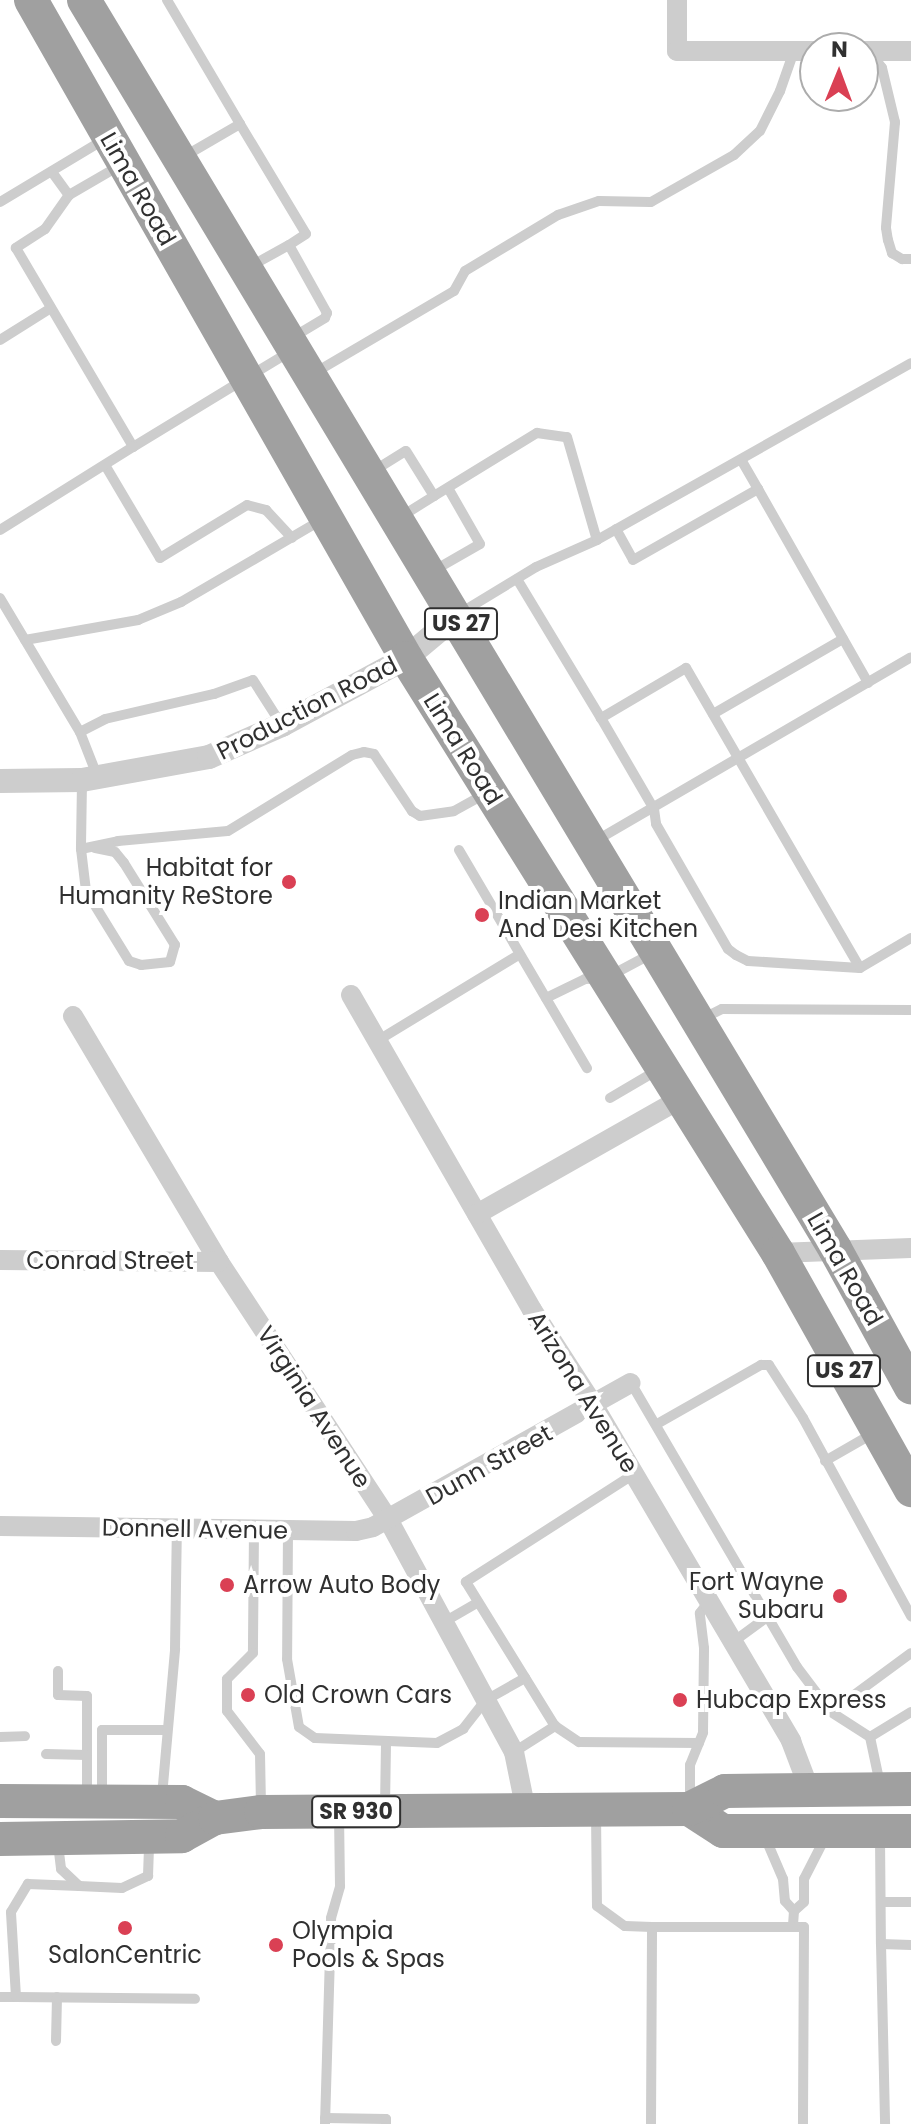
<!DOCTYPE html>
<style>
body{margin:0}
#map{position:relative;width:911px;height:2124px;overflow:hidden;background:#fff;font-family:Poppins,sans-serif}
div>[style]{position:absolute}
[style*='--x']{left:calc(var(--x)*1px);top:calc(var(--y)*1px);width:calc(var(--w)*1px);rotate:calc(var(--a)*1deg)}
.service>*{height:10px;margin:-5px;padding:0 5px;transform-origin:5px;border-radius:5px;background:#cdcdcd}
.minor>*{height:20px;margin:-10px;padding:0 10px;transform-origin:10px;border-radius:10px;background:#cdcdcd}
.tertiary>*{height:24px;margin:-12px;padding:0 12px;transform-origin:12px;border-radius:12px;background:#cdcdcd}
.trunk>*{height:34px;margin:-17px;padding:0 17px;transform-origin:17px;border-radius:17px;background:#a0a0a0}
.dots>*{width:22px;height:22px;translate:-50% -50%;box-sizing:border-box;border:4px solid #fff;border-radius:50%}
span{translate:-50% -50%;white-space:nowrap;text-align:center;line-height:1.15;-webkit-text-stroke:8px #fff;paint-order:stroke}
.shield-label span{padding:2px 6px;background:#fff;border:2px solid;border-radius:6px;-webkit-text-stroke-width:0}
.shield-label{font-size:22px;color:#303030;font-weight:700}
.street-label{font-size:24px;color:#303030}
.poi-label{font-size:24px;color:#303030}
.right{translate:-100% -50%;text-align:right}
.left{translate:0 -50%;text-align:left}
.north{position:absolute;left:799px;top:32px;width:80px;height:80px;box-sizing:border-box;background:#fff;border:2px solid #acacac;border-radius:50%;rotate:1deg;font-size:22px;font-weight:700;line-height:32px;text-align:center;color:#303030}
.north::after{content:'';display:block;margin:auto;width:28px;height:36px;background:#da4054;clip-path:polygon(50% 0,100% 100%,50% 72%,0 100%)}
</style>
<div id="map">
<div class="service">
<i style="--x:167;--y:0;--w:144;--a:59.5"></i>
<i style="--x:240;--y:124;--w:64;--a:149.8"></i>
<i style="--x:870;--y:53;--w:19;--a:51"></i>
<i style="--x:882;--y:68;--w:56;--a:76.5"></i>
<i style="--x:895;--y:122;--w:106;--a:94.9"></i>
<i style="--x:886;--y:228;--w:12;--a:81"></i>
<i style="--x:888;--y:240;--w:14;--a:73"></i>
<i style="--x:892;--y:253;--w:12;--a:31"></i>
<i style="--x:902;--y:259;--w:9;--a:0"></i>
<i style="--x:240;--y:124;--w:128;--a:59"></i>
<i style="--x:306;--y:234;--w:20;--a:147"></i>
<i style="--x:119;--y:166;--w:58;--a:149.9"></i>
<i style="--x:69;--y:195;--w:42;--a:125.2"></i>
<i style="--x:45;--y:229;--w:35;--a:147"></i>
<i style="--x:16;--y:248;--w:231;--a:59.5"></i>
<i style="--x:133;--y:447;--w:183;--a:-31.3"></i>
<i style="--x:52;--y:172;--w:29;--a:54"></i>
<i style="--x:0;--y:202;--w:122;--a:-31"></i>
<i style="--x:251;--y:266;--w:43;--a:-28.9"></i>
<i style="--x:289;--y:245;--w:78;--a:60.8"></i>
<i style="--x:327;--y:313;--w:5;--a:112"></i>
<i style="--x:325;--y:318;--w:37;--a:149"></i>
<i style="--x:0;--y:340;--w:60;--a:-32.1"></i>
<i style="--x:316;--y:372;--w:160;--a:-30.4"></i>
<i style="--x:454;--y:291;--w:23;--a:-61"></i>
<i style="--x:465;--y:271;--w:109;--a:-31.1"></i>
<i style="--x:558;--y:215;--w:43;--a:-18.9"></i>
<i style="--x:599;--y:201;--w:52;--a:1.1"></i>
<i style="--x:651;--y:202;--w:95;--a:-29.5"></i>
<i style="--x:734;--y:155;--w:35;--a:-43"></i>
<i style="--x:760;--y:131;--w:45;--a:-63.4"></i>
<i style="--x:780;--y:91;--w:42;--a:-70.7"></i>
<i style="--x:105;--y:465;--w:108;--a:59.4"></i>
<i style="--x:160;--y:558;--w:102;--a:-31.3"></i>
<i style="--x:247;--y:505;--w:20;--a:15"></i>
<i style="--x:266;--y:510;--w:38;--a:47"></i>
<i style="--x:375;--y:470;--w:36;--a:-32"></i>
<i style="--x:406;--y:451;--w:53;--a:58.1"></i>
<i style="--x:434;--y:496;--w:39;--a:148"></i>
<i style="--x:758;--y:489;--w:223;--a:60.4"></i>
<i style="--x:434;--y:496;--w:121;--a:-31.5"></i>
<i style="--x:537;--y:433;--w:30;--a:8"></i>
<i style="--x:567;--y:437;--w:107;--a:73.8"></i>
<i style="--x:616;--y:529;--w:35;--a:61"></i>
<i style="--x:633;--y:560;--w:144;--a:-29.6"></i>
<i style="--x:758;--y:489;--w:34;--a:-120"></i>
<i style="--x:0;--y:530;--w:157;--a:-32"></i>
<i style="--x:433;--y:571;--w:54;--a:-29.9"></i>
<i style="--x:480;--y:544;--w:64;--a:-119.7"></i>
<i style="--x:517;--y:579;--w:162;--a:58.9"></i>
<i style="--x:0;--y:598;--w:156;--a:59.2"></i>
<i style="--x:80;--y:732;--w:49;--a:68.6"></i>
<i style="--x:457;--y:615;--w:92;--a:-31.3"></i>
<i style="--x:536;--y:567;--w:67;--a:-23.9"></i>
<i style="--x:597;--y:540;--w:360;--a:-29.4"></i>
<i style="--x:25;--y:640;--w:115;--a:-10"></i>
<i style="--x:138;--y:620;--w:47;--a:-22.7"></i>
<i style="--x:181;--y:602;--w:164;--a:-30.3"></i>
<i style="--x:713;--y:714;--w:150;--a:-30"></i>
<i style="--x:80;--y:732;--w:28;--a:-27"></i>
<i style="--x:105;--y:719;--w:112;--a:-12.9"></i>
<i style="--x:214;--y:694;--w:41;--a:-19.7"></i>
<i style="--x:253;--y:680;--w:52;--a:57.5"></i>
<i style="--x:82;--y:782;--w:67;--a:90.9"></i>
<i style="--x:81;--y:849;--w:42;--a:83.2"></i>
<i style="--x:86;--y:891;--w:82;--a:58.4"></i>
<i style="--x:129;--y:961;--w:13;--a:18"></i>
<i style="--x:141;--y:965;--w:29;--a:-6"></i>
<i style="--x:170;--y:962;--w:18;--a:-74"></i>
<i style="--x:175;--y:945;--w:97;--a:-121.9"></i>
<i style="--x:124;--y:863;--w:14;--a:-129"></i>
<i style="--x:115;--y:852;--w:20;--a:-169"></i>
<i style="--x:597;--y:840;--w:363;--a:-30.2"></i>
<i style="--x:81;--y:849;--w:38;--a:-12"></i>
<i style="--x:118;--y:841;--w:110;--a:-5.2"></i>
<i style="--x:228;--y:831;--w:145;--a:-31.5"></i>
<i style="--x:352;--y:755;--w:12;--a:-14"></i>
<i style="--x:364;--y:752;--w:10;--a:11"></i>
<i style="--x:374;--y:754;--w:69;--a:56.3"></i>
<i style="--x:412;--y:811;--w:9;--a:32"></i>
<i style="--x:420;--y:816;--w:34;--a:-8"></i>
<i style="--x:454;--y:811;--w:37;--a:-29"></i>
<i style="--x:459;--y:850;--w:253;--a:59.6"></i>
<i style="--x:860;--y:968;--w:347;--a:-120.1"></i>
<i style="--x:686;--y:668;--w:99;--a:149.5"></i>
<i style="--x:601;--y:718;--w:105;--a:59.8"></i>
<i style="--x:654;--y:809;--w:15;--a:82"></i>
<i style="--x:656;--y:824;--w:144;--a:60.1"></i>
<i style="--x:728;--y:949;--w:10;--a:37"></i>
<i style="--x:736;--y:955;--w:13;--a:27"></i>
<i style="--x:748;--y:961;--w:112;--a:3.6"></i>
<i style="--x:860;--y:968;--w:59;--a:-30.5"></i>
<i style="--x:546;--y:998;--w:43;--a:-26"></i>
<i style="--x:585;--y:979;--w:21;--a:-3"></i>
<i style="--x:606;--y:978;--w:51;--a:-28.1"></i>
<i style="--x:704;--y:1018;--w:20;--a:-27"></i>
<i style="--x:722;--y:1009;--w:189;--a:0.3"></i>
<i style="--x:377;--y:1041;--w:167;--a:-31.3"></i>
<i style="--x:610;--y:1098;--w:53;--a:-30.4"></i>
<i style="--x:631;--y:1383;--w:329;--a:59.7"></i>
<i style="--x:797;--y:1667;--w:56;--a:52.9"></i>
<i style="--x:831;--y:1712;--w:46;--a:32.7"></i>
<i style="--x:870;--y:1737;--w:48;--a:78"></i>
<i style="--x:657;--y:1424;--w:120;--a:-29.6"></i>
<i style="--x:761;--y:1365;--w:8;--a:0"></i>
<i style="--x:769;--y:1365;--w:63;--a:57.3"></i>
<i style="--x:803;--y:1418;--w:226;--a:61.4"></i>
<i style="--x:825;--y:1461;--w:54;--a:-29.9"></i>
<i style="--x:634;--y:1474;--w:200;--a:147.3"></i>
<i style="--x:466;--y:1582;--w:169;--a:58.3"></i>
<i style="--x:555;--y:1726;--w:29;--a:34"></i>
<i style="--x:579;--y:1742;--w:120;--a:0.5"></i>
<i style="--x:254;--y:1529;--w:124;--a:90.5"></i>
<i style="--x:253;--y:1653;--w:37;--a:135"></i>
<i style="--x:227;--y:1679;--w:32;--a:90"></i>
<i style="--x:227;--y:1711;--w:54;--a:52.5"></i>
<i style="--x:260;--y:1754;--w:51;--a:88.9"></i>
<i style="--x:288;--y:1530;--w:129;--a:90.4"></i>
<i style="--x:287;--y:1659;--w:69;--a:80"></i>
<i style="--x:299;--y:1727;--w:19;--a:35"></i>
<i style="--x:315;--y:1738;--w:122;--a:2.3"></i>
<i style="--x:437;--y:1743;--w:30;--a:-28"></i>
<i style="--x:463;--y:1729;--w:37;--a:-52"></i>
<i style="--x:486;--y:1700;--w:45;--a:-29.4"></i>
<i style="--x:444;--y:1622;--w:39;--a:-30"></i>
<i style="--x:733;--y:1642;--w:42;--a:-36.3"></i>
<i style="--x:58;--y:1671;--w:24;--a:90"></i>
<i style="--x:58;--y:1695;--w:29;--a:2"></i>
<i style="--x:87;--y:1696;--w:99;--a:90"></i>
<i style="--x:831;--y:1712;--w:99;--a:-36.4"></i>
<i style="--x:0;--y:1737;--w:25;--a:-2"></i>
<i style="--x:870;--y:1737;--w:48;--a:-31.4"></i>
<i style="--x:514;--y:1752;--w:49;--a:-32.4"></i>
<i style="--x:46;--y:1754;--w:41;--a:1.4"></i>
<i style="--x:102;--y:1795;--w:65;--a:-90"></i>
<i style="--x:102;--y:1730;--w:65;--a:0"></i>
<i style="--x:162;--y:1796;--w:148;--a:-84.9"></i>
<i style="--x:175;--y:1649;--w:121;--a:-89.1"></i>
<i style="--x:690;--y:1802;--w:37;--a:-90"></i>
<i style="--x:690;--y:1765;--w:35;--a:-68"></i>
<i style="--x:703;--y:1732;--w:84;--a:-89.3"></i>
<i style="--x:704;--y:1648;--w:35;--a:-97"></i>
<i style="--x:700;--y:1613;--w:15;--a:-53"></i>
<i style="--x:385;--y:1807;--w:66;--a:-89.1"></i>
<i style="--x:596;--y:1813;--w:93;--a:89.4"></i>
<i style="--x:597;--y:1906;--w:34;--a:36"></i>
<i style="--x:625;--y:1926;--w:27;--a:2"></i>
<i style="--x:765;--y:1837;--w:46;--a:66.8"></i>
<i style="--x:783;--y:1879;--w:22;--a:85"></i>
<i style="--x:785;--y:1901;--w:13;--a:48"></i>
<i style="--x:794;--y:1911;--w:13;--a:-42"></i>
<i style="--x:804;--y:1902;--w:23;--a:-90"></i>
<i style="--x:804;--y:1879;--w:46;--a:-62.9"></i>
<i style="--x:880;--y:1837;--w:107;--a:89.5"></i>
<i style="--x:881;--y:1944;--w:30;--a:2"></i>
<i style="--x:58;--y:1844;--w:25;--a:83"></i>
<i style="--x:61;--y:1869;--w:25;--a:43"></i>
<i style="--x:79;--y:1886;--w:43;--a:2.7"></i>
<i style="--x:122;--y:1888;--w:29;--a:-25"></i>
<i style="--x:148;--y:1876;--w:34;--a:-88"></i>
<i style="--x:881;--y:1902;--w:30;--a:0"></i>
<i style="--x:794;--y:1911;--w:16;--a:94"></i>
<i style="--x:793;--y:1927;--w:11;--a:0"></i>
<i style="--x:804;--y:1927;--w:197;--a:90.3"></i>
<i style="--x:881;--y:1944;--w:180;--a:88.7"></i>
<i style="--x:0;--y:1997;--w:16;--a:0"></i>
<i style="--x:16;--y:1997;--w:85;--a:-93.4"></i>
<i style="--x:11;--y:1912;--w:33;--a:-59"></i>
<i style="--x:28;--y:1884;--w:51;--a:2.2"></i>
<i style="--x:16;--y:1997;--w:179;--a:0.6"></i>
<i style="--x:56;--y:2041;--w:44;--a:-88.7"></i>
<i style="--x:325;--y:2118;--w:61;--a:0.9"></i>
<i style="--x:386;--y:2119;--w:5;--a:90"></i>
<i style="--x:325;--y:2124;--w:206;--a:-88.3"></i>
<i style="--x:331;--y:1918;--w:33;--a:-74"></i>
<i style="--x:340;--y:1886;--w:68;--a:-90.8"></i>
<i style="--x:651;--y:2124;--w:197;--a:-89.7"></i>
<i style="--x:652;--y:1927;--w:141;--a:0"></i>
</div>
<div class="minor">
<i style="--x:677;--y:0;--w:51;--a:90"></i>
<i style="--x:677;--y:51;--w:138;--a:0"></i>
<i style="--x:863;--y:51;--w:48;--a:0"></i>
<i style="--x:351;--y:995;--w:363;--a:60.1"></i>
<i style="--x:532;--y:1310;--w:114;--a:57.1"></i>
<i style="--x:594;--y:1406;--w:389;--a:59.5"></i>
<i style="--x:791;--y:1741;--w:53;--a:69.2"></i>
<i style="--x:73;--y:1016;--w:286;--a:59.3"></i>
<i style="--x:219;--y:1262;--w:310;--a:56.7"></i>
<i style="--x:389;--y:1521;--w:263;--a:61.6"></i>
<i style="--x:514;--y:1752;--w:60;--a:78.5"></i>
<i style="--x:477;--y:1214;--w:233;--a:-29.5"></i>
<i style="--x:778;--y:1253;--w:133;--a:-2.2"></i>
<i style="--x:0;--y:1260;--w:219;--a:0.5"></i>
<i style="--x:0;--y:1526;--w:356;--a:0.8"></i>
<i style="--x:356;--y:1531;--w:17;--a:-13"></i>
<i style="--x:373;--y:1527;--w:295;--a:-29.2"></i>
</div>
<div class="tertiary">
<i style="--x:0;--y:781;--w:82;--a:-0.7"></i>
<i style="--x:82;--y:780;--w:129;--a:-10.3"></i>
<i style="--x:209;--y:757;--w:80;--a:-23.7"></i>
<i style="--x:282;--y:725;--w:141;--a:-28.4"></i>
<i style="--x:406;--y:658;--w:65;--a:-40"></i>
</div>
<div class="trunk">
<i style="--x:31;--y:0;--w:757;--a:60.32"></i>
<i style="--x:406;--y:658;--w:702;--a:57.99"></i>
<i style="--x:778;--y:1253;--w:272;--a:60.7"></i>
<i style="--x:84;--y:0;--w:1457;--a:58.98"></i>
<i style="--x:835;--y:1249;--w:158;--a:61.2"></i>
<i style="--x:0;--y:1801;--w:182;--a:0.3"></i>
<i style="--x:182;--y:1802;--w:37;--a:26"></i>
<i style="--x:689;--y:1809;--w:40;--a:32.9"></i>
<i style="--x:723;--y:1831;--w:188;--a:0"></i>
<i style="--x:0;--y:1839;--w:182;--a:-0.9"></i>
<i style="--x:182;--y:1836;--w:38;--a:-29"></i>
<i style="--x:215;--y:1818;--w:46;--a:-7.4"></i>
<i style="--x:261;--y:1812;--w:428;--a:-0.4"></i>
<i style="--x:689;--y:1809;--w:40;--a:-26.6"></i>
<i style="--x:725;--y:1791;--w:186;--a:-0.6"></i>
</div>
<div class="dots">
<i style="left:289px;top:882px;background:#da4054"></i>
<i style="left:482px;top:915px;background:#da4054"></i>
<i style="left:227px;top:1585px;background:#da4054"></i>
<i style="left:840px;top:1596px;background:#da4054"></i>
<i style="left:248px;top:1695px;background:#da4054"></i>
<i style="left:680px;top:1700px;background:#da4054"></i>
<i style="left:125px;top:1928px;background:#da4054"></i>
<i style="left:276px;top:1945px;background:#da4054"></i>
</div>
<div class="shield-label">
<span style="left:461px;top:624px">US 27</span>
<span style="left:844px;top:1371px">US 27</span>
<span style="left:356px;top:1812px">SR 930</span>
</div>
<div class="street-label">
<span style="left:138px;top:189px;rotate:60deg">Lima Road</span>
<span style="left:307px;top:708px;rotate:-27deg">Production Road</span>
<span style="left:463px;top:749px;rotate:58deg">Lima Road</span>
<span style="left:110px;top:1261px">Conrad Street</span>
<span style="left:845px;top:1269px;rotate:60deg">Lima Road</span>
<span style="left:583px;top:1392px;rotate:58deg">Arizona Avenue</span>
<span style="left:314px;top:1407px;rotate:57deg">Virginia Avenue</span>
<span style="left:489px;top:1465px;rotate:-29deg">Dunn Street</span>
<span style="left:195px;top:1529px;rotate:1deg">Donnell Avenue</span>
</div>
<div class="poi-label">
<span class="right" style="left:273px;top:882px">Habitat for<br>Humanity ReStore</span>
<span class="left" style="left:498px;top:915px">Indian Market<br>And Desi Kitchen</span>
<span class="right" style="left:824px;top:1596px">Fort Wayne<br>Subaru</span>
<span class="left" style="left:243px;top:1585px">Arrow Auto Body</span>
<span class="left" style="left:264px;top:1695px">Old Crown Cars</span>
<span class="left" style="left:696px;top:1700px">Hubcap Express</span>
<span class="left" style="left:292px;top:1945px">Olympia<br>Pools &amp; Spas</span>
<span style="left:125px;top:1955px">SalonCentric</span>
</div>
<div class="north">N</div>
</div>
